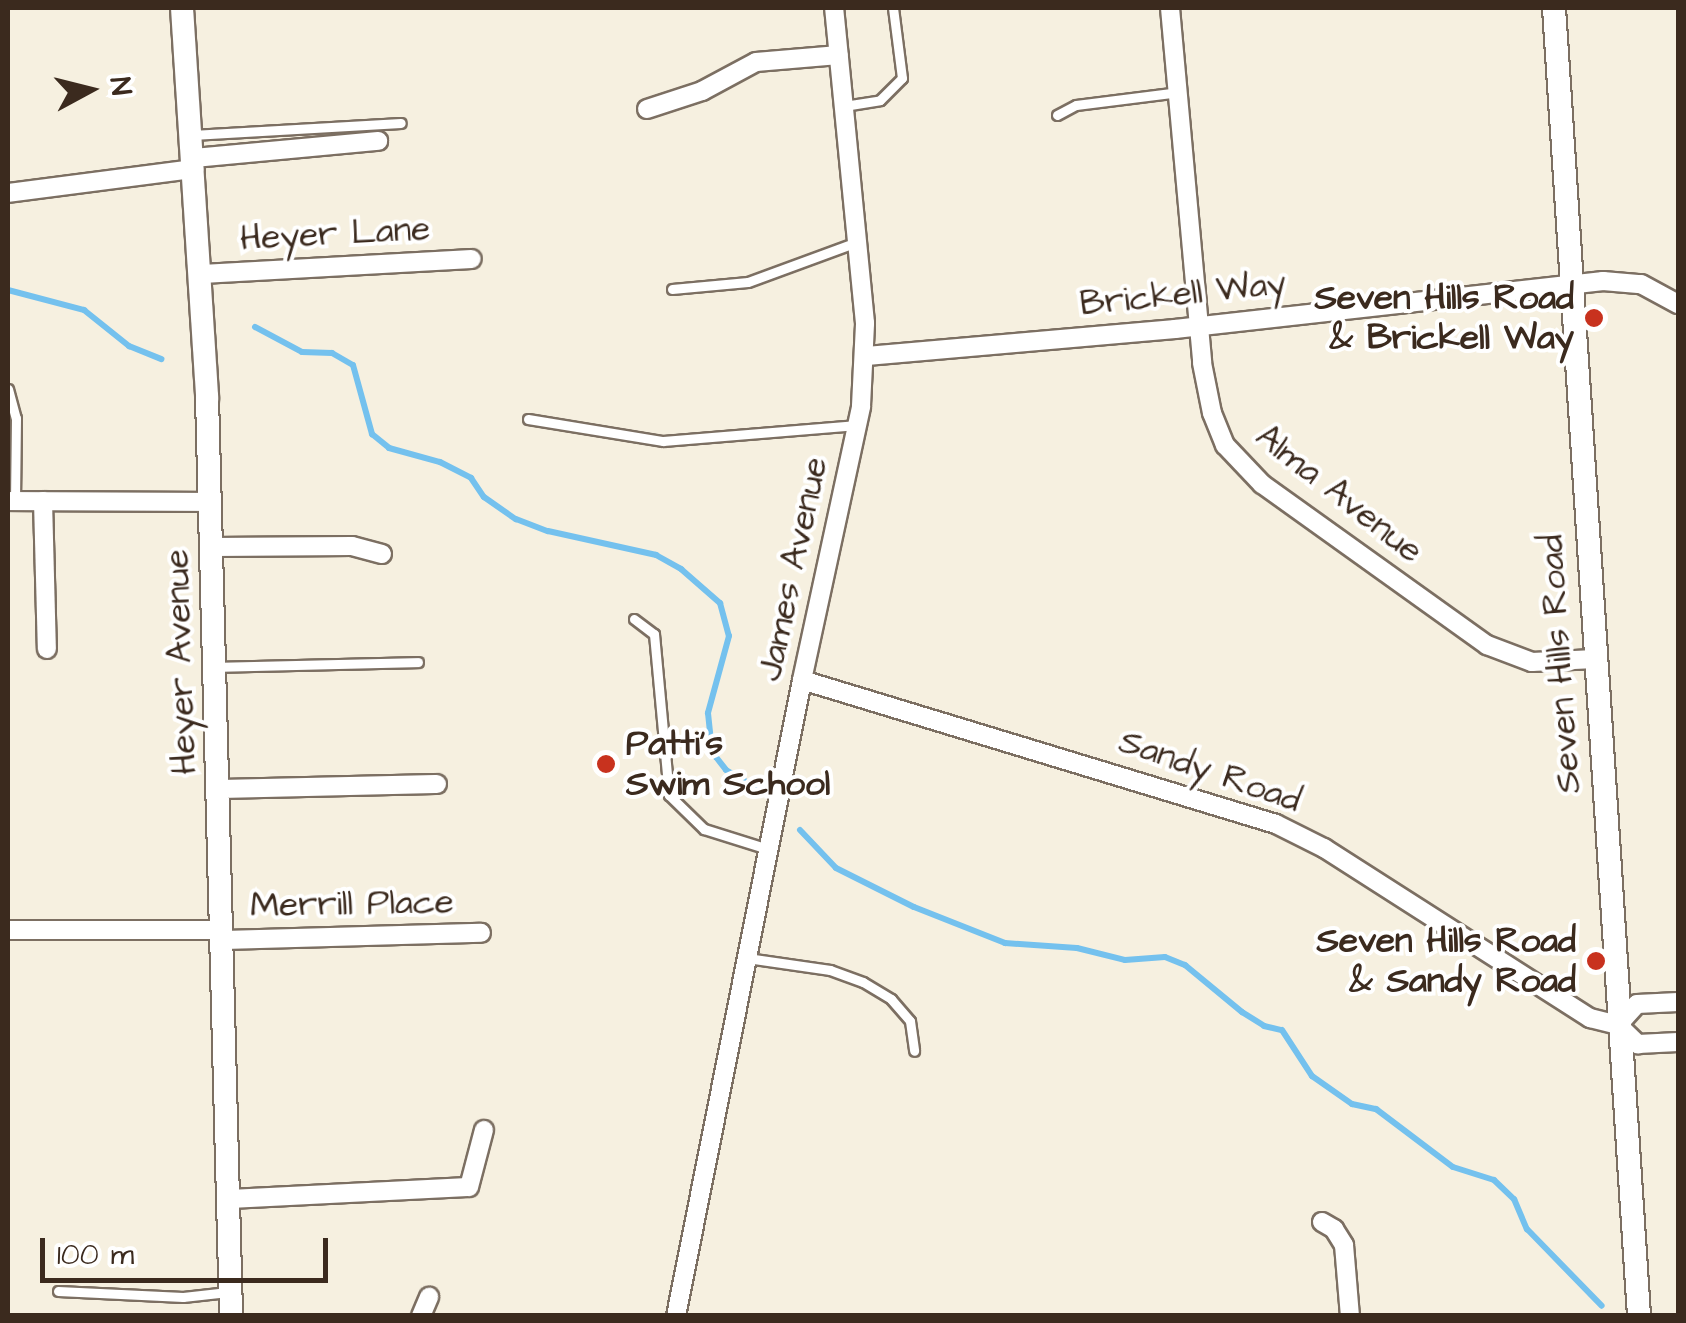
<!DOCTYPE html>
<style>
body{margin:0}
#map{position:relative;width:1686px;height:1323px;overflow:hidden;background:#f6f0e0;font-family:"Architects Daughter",sans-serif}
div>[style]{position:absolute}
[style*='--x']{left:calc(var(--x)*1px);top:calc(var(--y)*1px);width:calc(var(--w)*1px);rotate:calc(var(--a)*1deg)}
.stream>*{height:6px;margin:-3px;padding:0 3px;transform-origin:3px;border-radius:3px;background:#74c1ee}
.roads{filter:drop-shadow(2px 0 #7c6f62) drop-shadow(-2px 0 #7c6f62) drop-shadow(0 2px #7c6f62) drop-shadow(0 -2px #7c6f62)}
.service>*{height:9px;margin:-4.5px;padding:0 4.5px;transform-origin:4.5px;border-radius:4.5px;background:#fff}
.minor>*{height:18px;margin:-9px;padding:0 9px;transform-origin:9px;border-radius:9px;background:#fff}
.tertiary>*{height:22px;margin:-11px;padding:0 11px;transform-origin:11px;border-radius:11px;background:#fff}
.dots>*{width:28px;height:28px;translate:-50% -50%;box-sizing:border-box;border:5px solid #fff;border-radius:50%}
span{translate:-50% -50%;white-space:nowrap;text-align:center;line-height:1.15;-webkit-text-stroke:8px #fff;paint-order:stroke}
.street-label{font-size:35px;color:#3b2a1e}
.poi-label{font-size:35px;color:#3b2a1e;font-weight:700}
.right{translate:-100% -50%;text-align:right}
.left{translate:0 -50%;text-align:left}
.frame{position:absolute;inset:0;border:10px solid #3b2a1e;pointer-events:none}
.north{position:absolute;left:40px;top:40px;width:100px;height:100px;-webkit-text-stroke:8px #fff;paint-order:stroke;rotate:83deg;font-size:28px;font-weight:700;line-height:40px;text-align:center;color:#3b2a1e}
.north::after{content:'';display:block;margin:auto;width:35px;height:45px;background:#3b2a1e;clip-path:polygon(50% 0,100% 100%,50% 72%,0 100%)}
.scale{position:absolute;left:40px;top:1238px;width:288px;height:45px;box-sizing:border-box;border:5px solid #3b2a1e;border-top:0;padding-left:12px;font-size:30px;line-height:35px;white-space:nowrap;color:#3b2a1e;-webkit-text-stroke:8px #fff;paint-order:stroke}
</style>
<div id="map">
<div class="stream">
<i style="--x:8;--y:290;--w:79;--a:14.7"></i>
<i style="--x:84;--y:310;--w:58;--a:38.7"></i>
<i style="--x:129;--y:346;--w:35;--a:22"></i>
<i style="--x:255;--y:327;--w:53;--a:28"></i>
<i style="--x:302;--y:352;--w:30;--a:2"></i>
<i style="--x:332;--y:353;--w:24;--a:30"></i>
<i style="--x:353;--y:365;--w:72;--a:74.6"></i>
<i style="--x:372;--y:434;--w:22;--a:39"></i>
<i style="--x:389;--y:448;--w:53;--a:15.4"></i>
<i style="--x:440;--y:462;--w:35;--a:27"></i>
<i style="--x:471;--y:478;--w:23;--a:56"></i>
<i style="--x:484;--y:497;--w:39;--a:35"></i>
<i style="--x:516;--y:519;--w:34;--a:21"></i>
<i style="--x:548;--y:531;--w:111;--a:12.5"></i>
<i style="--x:656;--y:555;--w:29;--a:29"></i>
<i style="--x:681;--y:569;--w:52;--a:41.1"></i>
<i style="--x:720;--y:603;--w:34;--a:75"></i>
<i style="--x:729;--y:636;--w:80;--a:105.3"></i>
<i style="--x:708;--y:713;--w:20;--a:84"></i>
<i style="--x:710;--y:733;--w:25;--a:76"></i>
<i style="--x:716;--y:757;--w:16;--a:52"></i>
<i style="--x:726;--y:770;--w:34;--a:30"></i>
<i style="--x:800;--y:830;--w:52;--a:46.5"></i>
<i style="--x:836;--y:868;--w:87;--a:26.6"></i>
<i style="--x:914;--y:907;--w:98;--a:21.6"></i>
<i style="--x:1005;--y:943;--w:72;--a:4"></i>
<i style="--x:1077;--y:948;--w:49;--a:14"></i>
<i style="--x:1125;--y:960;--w:40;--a:-4.3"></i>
<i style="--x:1165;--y:957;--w:22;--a:22"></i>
<i style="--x:1185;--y:965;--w:74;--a:39.5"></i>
<i style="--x:1242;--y:1012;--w:26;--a:32"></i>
<i style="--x:1264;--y:1026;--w:18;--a:13"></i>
<i style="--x:1282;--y:1030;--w:55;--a:56.9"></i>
<i style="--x:1312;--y:1076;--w:49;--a:35"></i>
<i style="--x:1352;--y:1104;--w:25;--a:12"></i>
<i style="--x:1376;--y:1109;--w:96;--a:37"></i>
<i style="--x:1453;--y:1167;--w:43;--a:17.6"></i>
<i style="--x:1494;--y:1180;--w:28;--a:44"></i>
<i style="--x:1514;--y:1199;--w:33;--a:67"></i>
<i style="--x:1527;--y:1229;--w:107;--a:45.8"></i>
</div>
<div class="roads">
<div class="service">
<i style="--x:844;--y:106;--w:36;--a:-9"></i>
<i style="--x:880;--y:100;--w:31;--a:-45"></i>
<i style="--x:902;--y:78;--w:71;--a:-97.3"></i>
<i style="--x:1057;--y:115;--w:21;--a:-28"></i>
<i style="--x:1076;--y:105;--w:104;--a:-7.2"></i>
<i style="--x:192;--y:135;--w:209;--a:-3.3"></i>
<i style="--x:672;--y:289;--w:76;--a:-5.3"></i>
<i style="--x:748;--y:282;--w:116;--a:-20.2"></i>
<i style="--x:8;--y:389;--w:30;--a:75"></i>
<i style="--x:16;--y:418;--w:83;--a:90.7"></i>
<i style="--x:528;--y:419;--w:137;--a:9.3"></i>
<i style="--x:663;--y:441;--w:195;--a:-4.7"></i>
<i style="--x:634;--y:619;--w:25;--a:37"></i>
<i style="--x:654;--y:634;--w:162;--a:84.7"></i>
<i style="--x:669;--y:795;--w:49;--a:44.2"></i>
<i style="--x:704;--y:829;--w:67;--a:17.4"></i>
<i style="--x:216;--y:667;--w:202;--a:-1.4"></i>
<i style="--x:747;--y:958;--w:84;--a:8.2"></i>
<i style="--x:830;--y:970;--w:35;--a:20"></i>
<i style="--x:863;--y:982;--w:33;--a:31"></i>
<i style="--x:891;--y:999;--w:29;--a:49"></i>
<i style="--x:910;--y:1021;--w:30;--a:82"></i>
<i style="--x:58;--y:1291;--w:125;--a:2.7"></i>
<i style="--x:183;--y:1297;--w:45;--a:-6.3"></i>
</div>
<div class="minor">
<i style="--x:1170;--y:8;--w:356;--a:84.8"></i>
<i style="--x:1202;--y:363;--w:51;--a:78.7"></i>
<i style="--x:1212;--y:413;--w:35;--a:68"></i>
<i style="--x:1225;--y:445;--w:54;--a:46.5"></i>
<i style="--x:1262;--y:484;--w:277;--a:35.6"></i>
<i style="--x:1487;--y:645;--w:48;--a:20.7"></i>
<i style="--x:1532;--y:662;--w:63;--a:-2.7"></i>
<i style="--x:647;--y:109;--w:58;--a:-18.1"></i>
<i style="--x:702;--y:91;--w:61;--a:-28.2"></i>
<i style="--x:756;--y:62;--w:83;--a:-4.8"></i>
<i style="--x:194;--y:158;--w:185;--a:-5.3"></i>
<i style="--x:8;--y:193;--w:188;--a:-7.4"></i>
<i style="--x:202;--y:274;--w:270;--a:-3.2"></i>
<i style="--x:867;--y:356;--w:309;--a:-5"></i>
<i style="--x:1175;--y:329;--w:431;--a:-6.4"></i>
<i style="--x:1603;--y:281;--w:38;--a:5"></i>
<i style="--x:1641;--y:284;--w:42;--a:28.4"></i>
<i style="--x:8;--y:501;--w:203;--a:0.3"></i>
<i style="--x:43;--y:501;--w:148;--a:88.5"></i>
<i style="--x:213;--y:547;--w:139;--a:-0.4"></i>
<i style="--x:352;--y:546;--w:31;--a:15"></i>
<i style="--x:802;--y:680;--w:495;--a:16.9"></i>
<i style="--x:1276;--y:824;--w:54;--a:26.6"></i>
<i style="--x:1324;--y:848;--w:316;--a:32.6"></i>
<i style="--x:1590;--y:1018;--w:29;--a:14"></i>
<i style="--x:1618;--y:1025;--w:28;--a:44"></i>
<i style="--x:1638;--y:1044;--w:40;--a:-2.9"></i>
<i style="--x:219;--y:789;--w:218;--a:-1.3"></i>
<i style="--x:8;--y:930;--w:215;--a:0"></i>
<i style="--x:224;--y:940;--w:257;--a:-1.6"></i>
<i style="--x:1618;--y:1025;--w:28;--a:-48"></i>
<i style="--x:1637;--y:1004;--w:41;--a:-2.8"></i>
<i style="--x:229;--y:1199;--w:240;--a:-2.9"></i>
<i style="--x:469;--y:1187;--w:59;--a:-75.3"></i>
<i style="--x:1322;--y:1222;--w:14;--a:30"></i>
<i style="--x:1334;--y:1229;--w:19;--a:58"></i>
<i style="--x:1344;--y:1245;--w:71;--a:85.2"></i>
<i style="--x:421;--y:1316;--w:21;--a:-67"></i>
<i style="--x:676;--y:1316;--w:648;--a:-78.79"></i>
<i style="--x:802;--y:680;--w:280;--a:-77.8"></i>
<i style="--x:861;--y:406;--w:83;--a:-87.2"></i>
<i style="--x:865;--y:323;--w:317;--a:-95.6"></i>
</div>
<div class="tertiary">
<i style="--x:182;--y:8;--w:390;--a:86.3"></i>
<i style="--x:207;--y:397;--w:919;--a:88.5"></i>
<i style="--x:1554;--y:8;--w:1311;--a:86.28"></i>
</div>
</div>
<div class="dots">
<i style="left:1594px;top:318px;background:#c8321e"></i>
<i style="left:606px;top:764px;background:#c8321e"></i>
<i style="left:1596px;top:961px;background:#c8321e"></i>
</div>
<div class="street-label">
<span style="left:335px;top:234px;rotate:-3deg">Heyer Lane</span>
<span style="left:1183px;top:294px;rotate:-6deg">Brickell Way</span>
<span style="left:1339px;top:494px;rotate:38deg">Alma Avenue</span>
<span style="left:793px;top:569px;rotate:-78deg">James Avenue</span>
<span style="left:181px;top:662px;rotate:-92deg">Heyer Avenue</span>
<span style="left:1560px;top:664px;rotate:-94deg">Seven Hills Road</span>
<span style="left:1210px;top:771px;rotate:19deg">Sandy Road</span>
<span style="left:352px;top:904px;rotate:-1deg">Merrill Place</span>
</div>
<div class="poi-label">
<span class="right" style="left:1574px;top:318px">Seven Hills Road<br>&amp; Brickell Way</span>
<span class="left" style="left:626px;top:764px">Patti's<br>Swim School</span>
<span class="right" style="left:1576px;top:961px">Seven Hills Road<br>&amp; Sandy Road</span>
</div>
<div class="frame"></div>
<div class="north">N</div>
<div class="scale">100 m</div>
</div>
